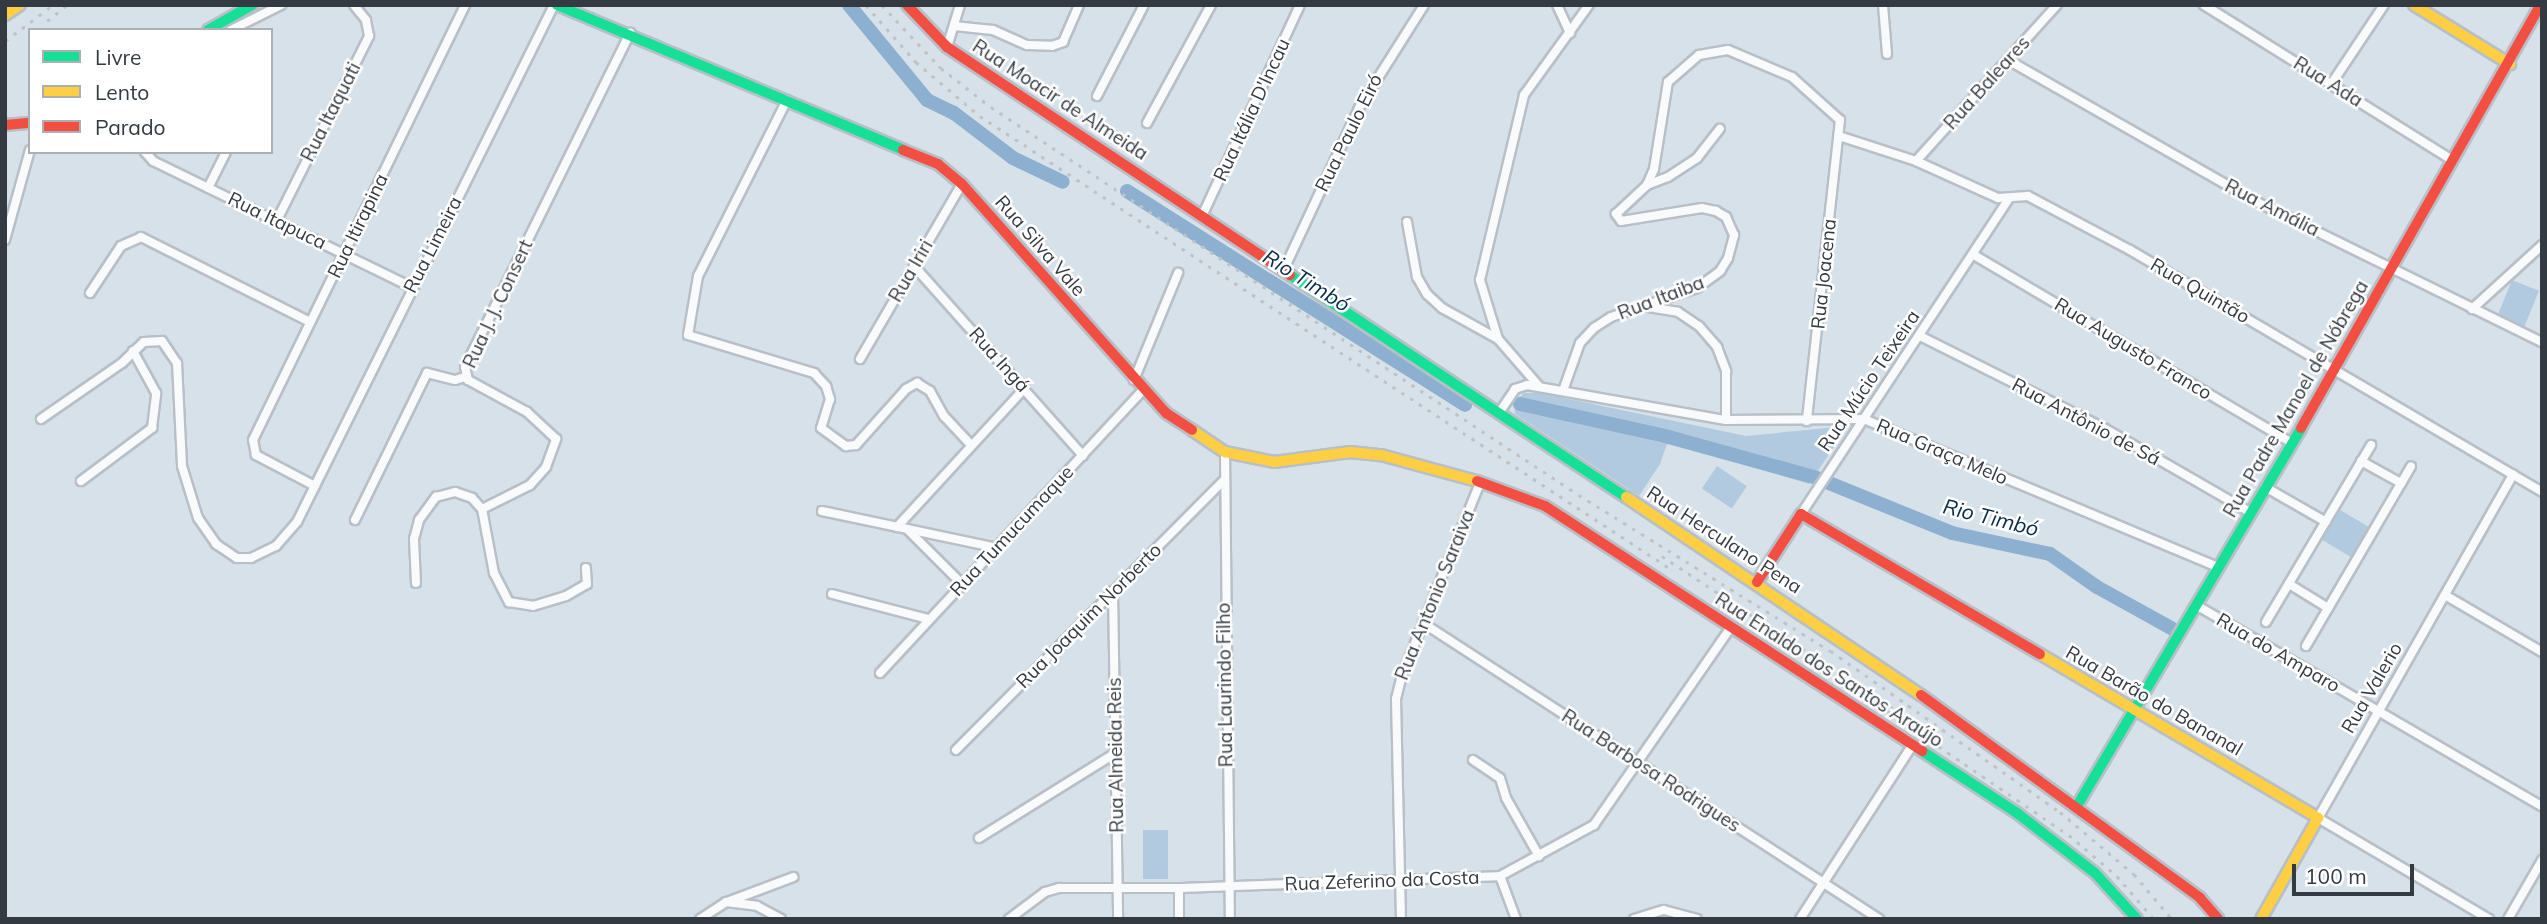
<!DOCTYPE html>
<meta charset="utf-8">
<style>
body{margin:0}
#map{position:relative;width:2547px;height:924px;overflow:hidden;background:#d7e1ea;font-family:Mulish,sans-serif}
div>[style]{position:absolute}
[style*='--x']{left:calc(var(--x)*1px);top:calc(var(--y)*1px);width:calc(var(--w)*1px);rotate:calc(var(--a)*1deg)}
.green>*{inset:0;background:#b2cae0;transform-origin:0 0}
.river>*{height:14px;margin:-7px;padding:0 7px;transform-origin:7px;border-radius:7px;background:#8eb0d0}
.roads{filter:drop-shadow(2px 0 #b8bfc6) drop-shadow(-2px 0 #b8bfc6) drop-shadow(0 2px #b8bfc6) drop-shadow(0 -2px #b8bfc6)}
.street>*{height:8px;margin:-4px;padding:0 4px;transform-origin:4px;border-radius:4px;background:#f9fafc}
.fast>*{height:10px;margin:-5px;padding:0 5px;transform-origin:5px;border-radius:5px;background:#16e098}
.slow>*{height:10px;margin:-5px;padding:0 5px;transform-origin:5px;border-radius:5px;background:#ffcf43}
.jam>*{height:10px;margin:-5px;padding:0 5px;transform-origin:5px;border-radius:5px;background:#f24e42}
.rail>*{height:2.5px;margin-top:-1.25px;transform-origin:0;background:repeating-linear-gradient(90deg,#c0c3c5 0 3.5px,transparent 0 10.5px)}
span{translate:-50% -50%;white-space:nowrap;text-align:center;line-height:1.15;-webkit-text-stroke:5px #fff;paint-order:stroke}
.street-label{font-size:19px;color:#333a41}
.water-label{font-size:21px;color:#082c48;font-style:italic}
.frame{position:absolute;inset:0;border:7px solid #333a41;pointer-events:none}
.legend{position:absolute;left:28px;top:28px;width:245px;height:126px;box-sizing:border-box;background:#fff;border:2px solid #adb0b3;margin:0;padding:9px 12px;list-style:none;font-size:21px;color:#333a41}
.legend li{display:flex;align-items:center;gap:14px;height:35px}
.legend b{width:35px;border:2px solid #adb0b3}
.scale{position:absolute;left:2292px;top:864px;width:122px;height:32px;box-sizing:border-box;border:4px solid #333a41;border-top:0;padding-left:9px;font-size:21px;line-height:24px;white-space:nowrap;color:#333a41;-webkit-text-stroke:5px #fff;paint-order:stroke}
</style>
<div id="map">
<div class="green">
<i style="left:2512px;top:280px;width:29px;height:43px;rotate:22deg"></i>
<i style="clip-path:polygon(1524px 393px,1540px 393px,1746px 436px,1837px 427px,1844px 432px,1809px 484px,1668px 441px,1660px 464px,1639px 496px,1515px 414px,1514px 403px)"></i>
<i style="left:1717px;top:466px;width:36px;height:27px;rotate:34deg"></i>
<i style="left:2337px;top:508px;width:41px;height:35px;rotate:31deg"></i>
<i style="left:1143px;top:830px;width:25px;height:49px"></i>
</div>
<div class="river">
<i style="--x:849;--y:5;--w:123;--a:50.6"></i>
<i style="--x:927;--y:100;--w:30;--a:26"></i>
<i style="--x:954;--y:113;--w:74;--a:37.3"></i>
<i style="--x:1013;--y:158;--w:55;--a:25.6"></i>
<i style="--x:1127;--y:191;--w:400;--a:32.3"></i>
<i style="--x:1520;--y:404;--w:148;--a:12.4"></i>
<i style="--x:1665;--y:436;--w:158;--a:15.4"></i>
<i style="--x:1829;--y:483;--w:133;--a:22.1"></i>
<i style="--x:1952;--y:533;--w:100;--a:12.1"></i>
<i style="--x:2050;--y:554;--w:57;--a:35.1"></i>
<i style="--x:2097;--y:587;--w:85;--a:29"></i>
</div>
<div class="roads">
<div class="street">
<i style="--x:1557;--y:5;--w:31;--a:65"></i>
<i style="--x:1883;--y:5;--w:49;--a:85.3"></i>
<i style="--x:2204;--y:5;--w:292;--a:32"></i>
<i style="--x:954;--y:26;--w:39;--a:6"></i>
<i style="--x:993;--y:30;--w:37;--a:24"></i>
<i style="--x:1027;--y:45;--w:25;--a:2"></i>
<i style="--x:1052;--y:46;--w:12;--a:-20"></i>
<i style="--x:1063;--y:42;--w:40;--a:-66.6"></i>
<i style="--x:231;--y:30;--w:56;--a:-26.6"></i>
<i style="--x:947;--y:47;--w:44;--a:-72.8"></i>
<i style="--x:2008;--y:60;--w:287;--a:29.7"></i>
<i style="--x:2257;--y:202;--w:318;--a:26.2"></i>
<i style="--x:2332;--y:83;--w:94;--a:-56.3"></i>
<i style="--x:1097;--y:96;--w:102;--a:-62.7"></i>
<i style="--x:787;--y:100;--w:197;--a:116.8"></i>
<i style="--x:698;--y:276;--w:60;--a:99.6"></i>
<i style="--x:688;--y:335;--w:132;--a:16.8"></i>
<i style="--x:814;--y:373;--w:18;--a:47"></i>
<i style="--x:826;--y:386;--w:14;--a:73"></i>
<i style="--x:830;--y:399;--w:30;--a:107"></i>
<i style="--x:821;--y:428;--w:31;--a:36"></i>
<i style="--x:846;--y:446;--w:10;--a:-6"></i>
<i style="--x:856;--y:445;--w:75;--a:-48.2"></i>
<i style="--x:906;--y:389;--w:13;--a:-29"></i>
<i style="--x:917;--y:383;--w:15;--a:32"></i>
<i style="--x:930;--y:391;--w:29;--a:61"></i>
<i style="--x:944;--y:416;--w:40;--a:47"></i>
<i style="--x:1147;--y:123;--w:134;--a:-61.5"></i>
<i style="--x:1839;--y:136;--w:81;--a:18"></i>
<i style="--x:1916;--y:161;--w:90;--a:24.3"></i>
<i style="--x:1998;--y:198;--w:30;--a:-4"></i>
<i style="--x:2028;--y:196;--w:115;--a:27.9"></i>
<i style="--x:2130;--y:250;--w:478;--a:30.4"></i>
<i style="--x:145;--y:152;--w:12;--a:48"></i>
<i style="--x:153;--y:161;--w:287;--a:26"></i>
<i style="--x:1916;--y:161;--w:210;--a:-47.9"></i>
<i style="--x:1647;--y:185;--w:22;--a:-21"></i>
<i style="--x:1668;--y:177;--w:35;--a:-33"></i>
<i style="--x:1697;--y:158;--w:37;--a:-52"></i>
<i style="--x:208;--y:188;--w:40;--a:-63.4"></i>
<i style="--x:1203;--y:214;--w:230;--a:-65.1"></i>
<i style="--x:277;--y:220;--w:206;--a:-63.4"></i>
<i style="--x:369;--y:36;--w:16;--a:-101"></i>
<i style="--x:366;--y:20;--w:19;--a:-129"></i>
<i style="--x:1407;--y:222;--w:56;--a:79.7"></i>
<i style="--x:1417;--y:277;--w:20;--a:60"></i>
<i style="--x:1427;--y:294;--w:21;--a:43"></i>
<i style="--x:1442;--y:308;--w:64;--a:29"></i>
<i style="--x:5;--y:240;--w:93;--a:-74.5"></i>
<i style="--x:1974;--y:255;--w:369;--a:30.6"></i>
<i style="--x:914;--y:266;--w:254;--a:48.3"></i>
<i style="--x:1285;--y:267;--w:175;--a:-65"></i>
<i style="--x:1359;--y:108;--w:122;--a:-57.7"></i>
<i style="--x:90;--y:293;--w:56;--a:-56.6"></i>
<i style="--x:121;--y:246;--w:22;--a:-24"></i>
<i style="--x:141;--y:237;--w:189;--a:26.7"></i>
<i style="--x:1648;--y:307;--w:30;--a:9"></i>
<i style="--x:1678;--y:312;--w:25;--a:34"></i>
<i style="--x:1699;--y:326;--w:28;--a:49"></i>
<i style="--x:1717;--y:347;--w:26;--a:69"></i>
<i style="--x:1726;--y:371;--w:49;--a:90"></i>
<i style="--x:2472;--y:309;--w:95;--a:-42.4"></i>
<i style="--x:1920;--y:336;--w:203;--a:26.6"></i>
<i style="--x:2102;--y:427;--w:171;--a:29.9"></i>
<i style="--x:860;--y:359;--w:203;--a:-59.8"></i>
<i style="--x:1134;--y:380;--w:116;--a:-67.6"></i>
<i style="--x:1538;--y:385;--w:61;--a:-131"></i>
<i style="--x:1498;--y:339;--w:62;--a:-107"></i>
<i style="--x:1480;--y:280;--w:190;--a:-76.6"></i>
<i style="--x:1524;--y:95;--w:111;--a:-54.2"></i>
<i style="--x:1564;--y:388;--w:48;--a:-70.4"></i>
<i style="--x:1580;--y:343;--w:21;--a:-47"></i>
<i style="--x:1594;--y:328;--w:20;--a:-33"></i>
<i style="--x:1611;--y:317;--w:91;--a:-18.6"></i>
<i style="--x:1697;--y:288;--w:29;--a:-36"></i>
<i style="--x:1720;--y:271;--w:15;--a:-58"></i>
<i style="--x:1728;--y:258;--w:24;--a:-75"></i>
<i style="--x:1734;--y:235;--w:20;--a:-114"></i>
<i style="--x:1726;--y:217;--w:12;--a:-149"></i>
<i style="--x:1716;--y:211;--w:14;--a:-168"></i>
<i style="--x:1702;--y:208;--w:82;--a:170.9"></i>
<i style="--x:1621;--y:221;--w:9;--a:-126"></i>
<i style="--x:1616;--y:214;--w:42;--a:-43.1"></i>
<i style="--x:1647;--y:185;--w:17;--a:-66"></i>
<i style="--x:1654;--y:169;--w:88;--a:-80.9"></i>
<i style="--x:1668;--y:82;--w:41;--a:-41.1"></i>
<i style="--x:1699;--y:55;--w:29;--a:-10"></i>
<i style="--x:1728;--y:50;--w:69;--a:22.9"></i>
<i style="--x:1792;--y:77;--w:64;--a:41.9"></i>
<i style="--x:1840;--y:120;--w:303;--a:96.3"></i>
<i style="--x:1499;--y:413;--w:29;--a:-56"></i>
<i style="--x:1515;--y:389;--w:13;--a:-18"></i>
<i style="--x:1527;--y:385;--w:202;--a:10"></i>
<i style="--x:1726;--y:420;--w:138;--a:-0.4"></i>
<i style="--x:1864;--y:419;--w:384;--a:22.7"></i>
<i style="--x:41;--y:419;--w:98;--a:-34.7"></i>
<i style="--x:122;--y:363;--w:30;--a:-44"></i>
<i style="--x:144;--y:342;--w:18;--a:-3"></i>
<i style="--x:162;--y:341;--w:27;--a:56"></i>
<i style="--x:177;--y:363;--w:103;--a:87.2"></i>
<i style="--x:182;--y:466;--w:54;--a:72.9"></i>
<i style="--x:198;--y:518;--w:32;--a:55"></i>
<i style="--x:216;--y:544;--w:25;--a:34"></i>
<i style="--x:237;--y:558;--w:14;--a:0"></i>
<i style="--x:251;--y:558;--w:28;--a:-26"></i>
<i style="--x:276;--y:546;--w:32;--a:-49"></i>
<i style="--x:297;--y:522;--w:577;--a:-63.57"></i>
<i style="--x:1225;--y:452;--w:467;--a:89.4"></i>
<i style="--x:2361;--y:461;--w:46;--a:28.8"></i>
<i style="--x:81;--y:481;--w:89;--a:-36.7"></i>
<i style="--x:152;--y:428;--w:35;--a:-83"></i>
<i style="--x:156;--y:393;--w:48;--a:-118.7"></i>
<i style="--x:315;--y:486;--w:67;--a:-152.3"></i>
<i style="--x:256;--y:455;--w:15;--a:-101"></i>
<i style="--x:253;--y:440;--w:484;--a:-64"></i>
<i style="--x:2265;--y:487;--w:70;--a:29.8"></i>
<i style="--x:482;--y:509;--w:54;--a:-26.6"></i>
<i style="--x:530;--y:485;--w:24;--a:-48"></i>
<i style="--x:546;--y:467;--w:30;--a:-70"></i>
<i style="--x:556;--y:439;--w:40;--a:-137"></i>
<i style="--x:527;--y:412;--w:67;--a:-151.5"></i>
<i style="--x:468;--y:380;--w:13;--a:-103"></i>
<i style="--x:465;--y:367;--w:373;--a:-63.7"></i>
<i style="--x:822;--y:511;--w:179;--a:11.9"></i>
<i style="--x:1801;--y:514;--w:377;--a:-56.6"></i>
<i style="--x:355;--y:520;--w:164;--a:-63.9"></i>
<i style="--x:427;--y:373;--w:29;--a:14"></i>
<i style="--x:455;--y:380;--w:10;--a:-17"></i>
<i style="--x:897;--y:527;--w:189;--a:-47.4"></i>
<i style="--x:907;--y:529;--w:78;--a:45"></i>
<i style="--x:416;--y:583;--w:44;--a:-92.6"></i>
<i style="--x:414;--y:539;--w:20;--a:-75"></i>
<i style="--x:419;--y:520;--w:29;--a:-54"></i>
<i style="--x:436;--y:497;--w:20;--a:-15"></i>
<i style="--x:455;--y:492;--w:18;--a:19"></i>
<i style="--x:472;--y:498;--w:15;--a:48"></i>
<i style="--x:482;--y:509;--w:65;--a:79.4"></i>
<i style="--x:494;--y:573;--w:33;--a:63"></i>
<i style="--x:509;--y:602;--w:24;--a:9"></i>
<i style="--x:533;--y:606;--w:34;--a:-17"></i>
<i style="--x:566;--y:596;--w:24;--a:-30"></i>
<i style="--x:587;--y:584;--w:16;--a:-94"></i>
<i style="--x:2289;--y:584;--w:46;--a:31.6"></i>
<i style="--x:1113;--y:591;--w:328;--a:89.1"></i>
<i style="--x:832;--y:594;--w:99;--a:14.6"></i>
<i style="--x:2445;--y:595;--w:113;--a:30.4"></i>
<i style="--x:2196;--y:605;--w:400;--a:30.2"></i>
<i style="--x:2266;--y:622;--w:206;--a:-59.3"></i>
<i style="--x:1423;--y:623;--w:544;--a:32.99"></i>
<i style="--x:2306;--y:646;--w:208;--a:-59.7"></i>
<i style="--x:880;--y:673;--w:386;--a:-47.1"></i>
<i style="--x:956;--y:750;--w:378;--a:-45.2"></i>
<i style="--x:1473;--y:760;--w:32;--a:34"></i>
<i style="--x:1500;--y:778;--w:21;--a:73"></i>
<i style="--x:1506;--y:798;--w:67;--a:60.4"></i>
<i style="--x:979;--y:838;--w:163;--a:-31.9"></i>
<i style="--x:1500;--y:876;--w:46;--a:69.6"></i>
<i style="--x:1179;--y:888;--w:31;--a:90"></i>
<i style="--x:727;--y:902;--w:71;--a:-20.7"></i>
<i style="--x:700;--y:919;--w:31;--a:-33"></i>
<i style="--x:726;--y:902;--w:31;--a:7"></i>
<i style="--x:757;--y:906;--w:27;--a:28"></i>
<i style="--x:1009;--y:919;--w:45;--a:-36.9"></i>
<i style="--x:1045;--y:892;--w:15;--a:-16"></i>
<i style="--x:1059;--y:888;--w:120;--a:0"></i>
<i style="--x:1179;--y:888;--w:321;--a:-2.1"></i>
<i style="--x:1500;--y:876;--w:107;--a:-28.5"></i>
<i style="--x:1594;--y:825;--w:241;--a:-55.3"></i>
<i style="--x:1401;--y:919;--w:220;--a:-91.3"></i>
<i style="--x:1396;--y:699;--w:25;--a:-76"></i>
<i style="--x:1402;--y:675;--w:207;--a:-67.9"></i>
<i style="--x:1634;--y:919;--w:31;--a:-17"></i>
<i style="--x:1664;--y:910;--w:34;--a:15"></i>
<i style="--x:1800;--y:919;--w:206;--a:-57.1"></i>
<i style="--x:2489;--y:919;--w:199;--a:-149.4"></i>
<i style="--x:2318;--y:818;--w:395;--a:-60.4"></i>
<i style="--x:2508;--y:919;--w:68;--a:-60"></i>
</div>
<div class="fast">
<i style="--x:557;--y:5;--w:375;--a:22.7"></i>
<i style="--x:208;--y:30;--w:51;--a:-29.6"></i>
<i style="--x:1290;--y:275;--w:403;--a:33.5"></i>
<i style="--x:1922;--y:751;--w:113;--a:33.1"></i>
<i style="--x:2017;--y:813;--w:98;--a:37.6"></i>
<i style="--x:2095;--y:873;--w:62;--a:47.6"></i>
<i style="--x:2077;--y:806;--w:439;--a:-59.3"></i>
</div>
<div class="slow">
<i style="--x:2414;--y:5;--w:113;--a:31.6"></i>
<i style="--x:5;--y:15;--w:18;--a:-34"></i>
<i style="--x:1192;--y:430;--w:40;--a:34"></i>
<i style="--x:1225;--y:452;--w:50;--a:11.5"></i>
<i style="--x:1274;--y:462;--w:77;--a:-7.5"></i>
<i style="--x:1350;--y:452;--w:31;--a:6"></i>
<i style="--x:1381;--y:455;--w:99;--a:15.2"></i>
<i style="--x:1626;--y:497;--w:355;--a:33.9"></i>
<i style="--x:2040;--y:654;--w:323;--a:30.5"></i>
<i style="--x:2318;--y:818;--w:116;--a:119.4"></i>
</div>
<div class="jam">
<i style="--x:907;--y:5;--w:58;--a:46.4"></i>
<i style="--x:947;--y:47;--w:412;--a:33.6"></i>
<i style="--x:5;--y:125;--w:25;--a:-5"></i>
<i style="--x:903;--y:150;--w:38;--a:22"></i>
<i style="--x:938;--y:164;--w:31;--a:40"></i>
<i style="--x:962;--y:184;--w:307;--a:48.3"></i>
<i style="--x:1166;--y:413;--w:31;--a:33"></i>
<i style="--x:2301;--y:428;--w:486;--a:-60.5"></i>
<i style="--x:1477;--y:481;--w:72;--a:20.2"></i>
<i style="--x:1545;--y:506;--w:450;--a:33"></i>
<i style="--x:1757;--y:582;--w:81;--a:-57.1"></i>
<i style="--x:1801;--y:514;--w:277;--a:30.4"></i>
<i style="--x:1921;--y:695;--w:345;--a:36"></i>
<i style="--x:2200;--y:898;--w:28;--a:49"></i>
</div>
</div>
<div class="rail">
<i style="--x:866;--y:5;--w:76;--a:48.7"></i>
<i style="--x:916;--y:62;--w:84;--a:40.2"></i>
<i style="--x:980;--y:116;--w:823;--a:33.25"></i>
<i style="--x:882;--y:5;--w:86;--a:46.9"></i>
<i style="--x:941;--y:68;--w:63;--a:38"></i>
<i style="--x:991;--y:107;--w:704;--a:33.42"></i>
<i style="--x:1579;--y:495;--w:296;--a:31.8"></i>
<i style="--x:1831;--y:651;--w:280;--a:35.1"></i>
<i style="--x:2060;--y:812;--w:97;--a:40"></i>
<i style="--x:2134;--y:874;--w:59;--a:49.8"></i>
<i style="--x:47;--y:21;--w:26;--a:-39"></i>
<i style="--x:5;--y:41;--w:60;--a:-36.9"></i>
<i style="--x:1662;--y:556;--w:284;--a:33.4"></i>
<i style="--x:1887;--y:711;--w:220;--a:34.3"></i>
<i style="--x:2069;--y:835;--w:63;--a:40.5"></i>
<i style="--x:2117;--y:876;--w:57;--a:49.3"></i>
</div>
<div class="street-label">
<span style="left:2328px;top:82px;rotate:32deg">Rua Ada</span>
<span style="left:1987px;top:83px;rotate:-48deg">Rua Baleares</span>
<span style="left:1060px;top:100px;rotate:33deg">Rua Moacir de Almeida</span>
<span style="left:1252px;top:110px;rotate:-65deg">Rua Itália D'Incau</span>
<span style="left:331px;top:112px;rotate:-63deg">Rua Itaquati</span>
<span style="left:1349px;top:133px;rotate:-64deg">Rua Paulo Eiró</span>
<span style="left:2272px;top:208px;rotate:27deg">Rua Amália</span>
<span style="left:277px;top:221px;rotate:26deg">Rua Itapuca</span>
<span style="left:358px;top:226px;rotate:-64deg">Rua Itirapina</span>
<span style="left:433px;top:245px;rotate:-63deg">Rua Limeira</span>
<span style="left:1040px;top:246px;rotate:49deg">Rua Silva Vale</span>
<span style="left:911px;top:271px;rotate:-60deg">Rua Iriri</span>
<span style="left:1824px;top:274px;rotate:-84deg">Rua Joacena</span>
<span style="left:2200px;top:291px;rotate:30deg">Rua Quintão</span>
<span style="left:1661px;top:298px;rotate:-21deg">Rua Itaiba</span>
<span style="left:498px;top:304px;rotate:-65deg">Rua J. J. Consert</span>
<span style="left:2133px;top:349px;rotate:31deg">Rua Augusto Franco</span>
<span style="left:999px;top:360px;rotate:48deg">Rua Ingá</span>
<span style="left:1869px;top:381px;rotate:-56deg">Rua Múcio Teixeira</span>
<span style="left:2296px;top:399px;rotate:-60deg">Rua Padre Manoel de Nóbrega</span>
<span style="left:2086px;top:422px;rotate:28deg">Rua Antônio de Sá</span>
<span style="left:1942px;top:452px;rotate:23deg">Rua Graça Melo</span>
<span style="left:1012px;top:531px;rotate:-47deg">Rua Tumucumaque</span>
<span style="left:1724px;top:540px;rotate:33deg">Rua Herculano Pena</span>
<span style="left:1435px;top:595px;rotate:-68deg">Rua Antonio Saraiva</span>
<span style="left:1089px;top:616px;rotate:-45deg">Rua Joaquim Norberto</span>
<span style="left:2278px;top:653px;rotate:30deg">Rua do Amparo</span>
<span style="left:1829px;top:670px;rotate:33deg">Rua Enaldo dos Santos Araújo</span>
<span style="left:1225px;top:685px;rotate:-91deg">Rua Laurindo Filho</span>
<span style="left:2372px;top:688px;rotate:-60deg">Rua Valerio</span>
<span style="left:2154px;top:701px;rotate:30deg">Rua Barão do Bananal</span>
<span style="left:1116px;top:755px;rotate:-91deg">Rua Almeida Reis</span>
<span style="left:1651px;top:771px;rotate:33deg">Rua Barbosa Rodrigues</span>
<span style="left:1382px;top:881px;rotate:-2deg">Rua Zeferino da Costa</span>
</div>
<div class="water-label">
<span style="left:1307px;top:280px;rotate:32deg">Rio Timbó</span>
<span style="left:1991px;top:517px;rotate:14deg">Rio Timbó</span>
</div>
<div class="frame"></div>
<ul class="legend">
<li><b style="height:9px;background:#16e098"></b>Livre</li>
<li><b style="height:9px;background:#ffcf43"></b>Lento</li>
<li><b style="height:9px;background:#f24e42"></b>Parado</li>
</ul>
<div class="scale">100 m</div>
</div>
